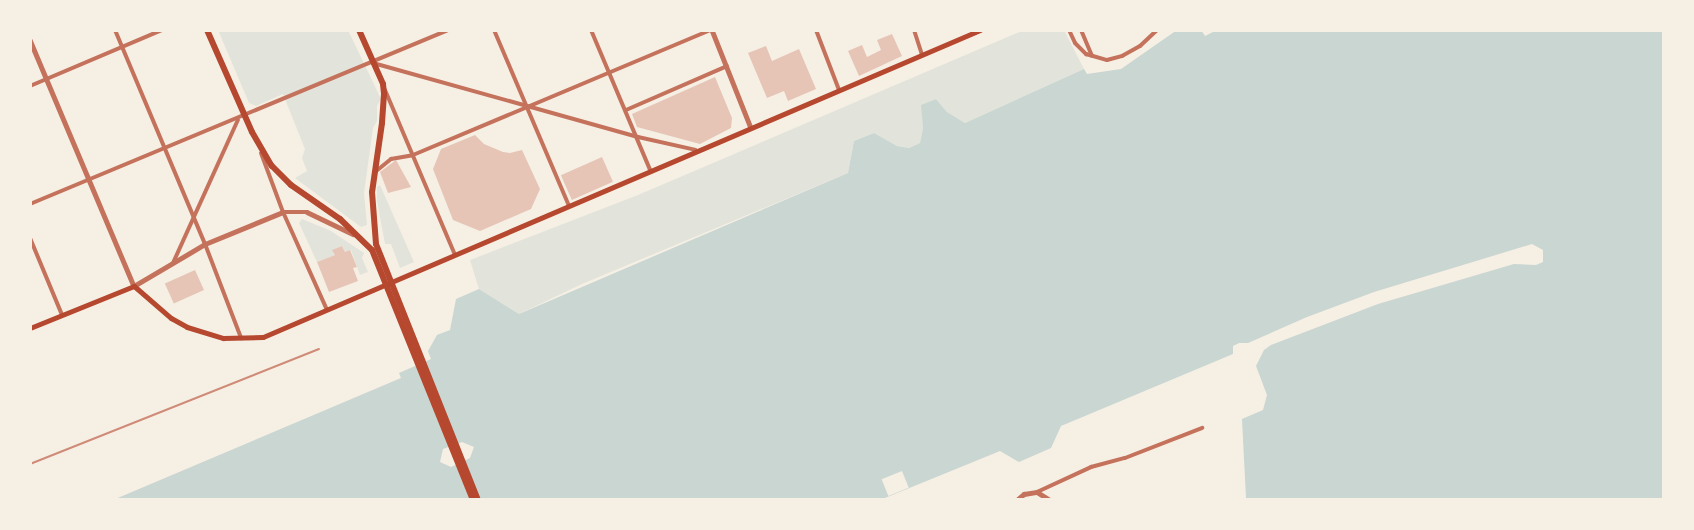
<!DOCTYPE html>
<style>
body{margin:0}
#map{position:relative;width:1694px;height:530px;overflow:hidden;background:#f6efe4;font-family:"Archivo Narrow",sans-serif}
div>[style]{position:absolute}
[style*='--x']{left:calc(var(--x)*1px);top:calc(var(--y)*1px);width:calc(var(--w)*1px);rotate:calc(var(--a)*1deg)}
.green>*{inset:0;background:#e2e4dc}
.water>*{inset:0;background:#c9d6d2}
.pier>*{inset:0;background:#f6efe4;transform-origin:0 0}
.building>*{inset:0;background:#e6c5b7;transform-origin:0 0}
.minor>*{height:4px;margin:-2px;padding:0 2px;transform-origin:2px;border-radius:2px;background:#c5725c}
.tertiary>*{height:4.5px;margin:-2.25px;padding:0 2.25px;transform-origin:2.25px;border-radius:2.25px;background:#c5725c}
.secondary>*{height:5px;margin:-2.5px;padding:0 2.5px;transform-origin:2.5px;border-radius:2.5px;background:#b5482f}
.primary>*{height:6px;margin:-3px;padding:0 3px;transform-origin:3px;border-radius:3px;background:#b5482f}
.rail>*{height:2px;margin:-1px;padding:0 1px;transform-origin:1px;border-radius:1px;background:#cf8b77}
span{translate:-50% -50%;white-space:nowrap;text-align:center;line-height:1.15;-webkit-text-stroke:6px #f6efe4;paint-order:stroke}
.frame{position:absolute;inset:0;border:32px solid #f6efe4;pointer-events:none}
</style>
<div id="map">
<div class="green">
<i style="clip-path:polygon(218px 30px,348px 30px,381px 99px,377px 106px,377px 121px,373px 128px,364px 193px,367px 225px,361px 227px,295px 178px,307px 171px,302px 158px,305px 149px,283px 94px,256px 106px,249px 103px)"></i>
<i style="clip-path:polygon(1024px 30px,1064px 30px,1084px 69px,965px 123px,947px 112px,936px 99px,922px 105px,923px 128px,920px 143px,909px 148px,897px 146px,874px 133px,854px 141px,848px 173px,582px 284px,519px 314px,479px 289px,470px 260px,638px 195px)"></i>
<i style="clip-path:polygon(380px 185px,414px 262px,400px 268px,391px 244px,385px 244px,377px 201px,377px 187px)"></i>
<i style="clip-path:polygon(302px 219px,331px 231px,364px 253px,362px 258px,368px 272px,360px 275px,351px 250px,345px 252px,342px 246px,333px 250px,335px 255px,317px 262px,299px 223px)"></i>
</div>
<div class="water">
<i style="clip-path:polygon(evenodd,1177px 30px,1201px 30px,1205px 36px,1217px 30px,1664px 30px,1664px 500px,1246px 498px,1242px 419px,1263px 410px,1267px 395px,1256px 366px,1264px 350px,1271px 345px,1378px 304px,1514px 264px,1536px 265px,1543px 262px,1543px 250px,1532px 244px,1374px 292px,1307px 317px,1248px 343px,1239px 343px,1233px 346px,1233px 354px,1061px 426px,1051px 448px,1019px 462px,1000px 451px,880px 500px,113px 500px,401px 378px,399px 373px,431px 359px,428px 351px,437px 335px,450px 330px,456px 299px,479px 289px,519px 314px,848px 173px,854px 141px,874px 133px,897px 146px,909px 148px,920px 143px,923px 128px,921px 105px,936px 99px,947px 112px,965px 123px,1084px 69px,1087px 74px,1121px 69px,1177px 30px,462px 442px,474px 447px,470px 458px,451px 467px,440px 462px,443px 449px,462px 442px)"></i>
</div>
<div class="pier">
<i style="left:902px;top:471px;width:18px;height:22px;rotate:68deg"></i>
</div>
<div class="building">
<i style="clip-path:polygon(892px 34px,902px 56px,859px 76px,848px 51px,862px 45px,867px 57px,881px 50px,877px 40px)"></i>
<i style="clip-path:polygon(766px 46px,772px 61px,799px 49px,816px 89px,788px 101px,784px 91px,767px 98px,748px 53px)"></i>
<i style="clip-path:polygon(715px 77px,732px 118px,731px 128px,700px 144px,637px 127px,632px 114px)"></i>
<i style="clip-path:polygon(475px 135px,484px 144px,503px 152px,510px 153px,522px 150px,540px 189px,531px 209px,480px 231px,453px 220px,433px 169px,441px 149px)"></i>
<i style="left:602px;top:157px;width:27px;height:45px;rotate:66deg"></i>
<i style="clip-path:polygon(396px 160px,411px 187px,388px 193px,380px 172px)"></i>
<i style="clip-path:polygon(342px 246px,345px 252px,350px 250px,357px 267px,353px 268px,358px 281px,329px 292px,317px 262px,335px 255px,332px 250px)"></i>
<i style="left:195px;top:270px;width:22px;height:33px;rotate:66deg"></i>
</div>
<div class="minor">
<i style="--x:115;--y:30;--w:232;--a:67.2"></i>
<i style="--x:205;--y:244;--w:101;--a:69"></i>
<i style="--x:494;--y:30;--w:191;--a:66.9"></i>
<i style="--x:591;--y:30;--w:154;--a:67.1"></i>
<i style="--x:816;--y:30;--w:64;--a:69"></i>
<i style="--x:914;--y:30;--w:25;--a:72"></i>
<i style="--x:1069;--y:30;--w:14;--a:65"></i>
<i style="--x:1075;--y:43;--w:16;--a:45"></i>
<i style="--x:1086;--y:54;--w:22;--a:16"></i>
<i style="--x:1107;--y:60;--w:16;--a:-15"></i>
<i style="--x:1122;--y:56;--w:21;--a:-29"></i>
<i style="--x:1140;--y:46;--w:23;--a:-43"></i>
<i style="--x:1081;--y:30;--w:28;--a:67"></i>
<i style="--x:373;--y:63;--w:275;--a:15.6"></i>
<i style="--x:638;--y:137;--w:59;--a:12.6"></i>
<i style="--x:30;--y:86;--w:143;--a:-23"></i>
<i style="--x:385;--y:90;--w:179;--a:67"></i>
<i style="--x:626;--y:110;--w:110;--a:-23.5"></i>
<i style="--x:261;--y:153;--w:63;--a:69.6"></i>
<i style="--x:283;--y:212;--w:107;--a:65.8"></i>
<i style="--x:375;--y:172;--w:21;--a:-39"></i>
<i style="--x:391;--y:159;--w:22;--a:-10"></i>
<i style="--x:413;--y:155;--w:322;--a:-22.8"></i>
<i style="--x:30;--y:204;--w:452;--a:-22.6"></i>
<i style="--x:30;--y:238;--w:83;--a:67.4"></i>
<i style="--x:173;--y:263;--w:157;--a:-65.6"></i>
<i style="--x:1037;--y:492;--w:60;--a:-24.8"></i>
<i style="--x:1091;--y:467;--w:35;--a:-15"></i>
<i style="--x:1125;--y:458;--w:83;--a:-21.3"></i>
</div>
<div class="tertiary">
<i style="--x:712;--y:30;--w:105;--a:68.3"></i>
<i style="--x:30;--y:40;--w:267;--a:67.1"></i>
<i style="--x:134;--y:286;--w:82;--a:-30.6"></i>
<i style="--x:205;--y:244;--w:84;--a:-22.3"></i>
<i style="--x:283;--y:212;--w:24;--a:0"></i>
<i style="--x:307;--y:212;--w:51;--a:25.6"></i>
<i style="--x:1017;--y:500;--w:9;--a:-41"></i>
<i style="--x:1024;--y:494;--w:13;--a:-9"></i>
<i style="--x:1037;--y:492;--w:15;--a:32"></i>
</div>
<div class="secondary">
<i style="--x:30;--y:328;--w:112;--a:-22"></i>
<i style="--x:134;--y:286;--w:49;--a:40.9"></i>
<i style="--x:171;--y:318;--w:18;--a:29"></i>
<i style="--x:187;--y:327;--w:38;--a:17"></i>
<i style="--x:223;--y:338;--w:40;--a:-1.4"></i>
<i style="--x:263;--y:337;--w:780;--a:-23.18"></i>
</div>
<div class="primary">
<i style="--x:207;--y:30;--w:111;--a:66.2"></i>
<i style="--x:252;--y:132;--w:39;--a:60"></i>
<i style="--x:272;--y:166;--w:27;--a:45"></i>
<i style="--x:291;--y:185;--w:60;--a:34.8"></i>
<i style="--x:340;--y:219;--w:45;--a:44.1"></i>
<i style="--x:372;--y:250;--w:270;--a:68"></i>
<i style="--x:359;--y:30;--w:59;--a:66"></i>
<i style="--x:383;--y:84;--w:10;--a:84"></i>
<i style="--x:384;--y:94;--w:29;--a:94"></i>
<i style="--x:382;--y:123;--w:70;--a:98.2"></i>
<i style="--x:372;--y:192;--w:52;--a:85.6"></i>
<i style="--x:376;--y:244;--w:276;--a:68.3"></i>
</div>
<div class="rail">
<i style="--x:30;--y:464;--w:311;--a:-21.7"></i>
</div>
<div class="frame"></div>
</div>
